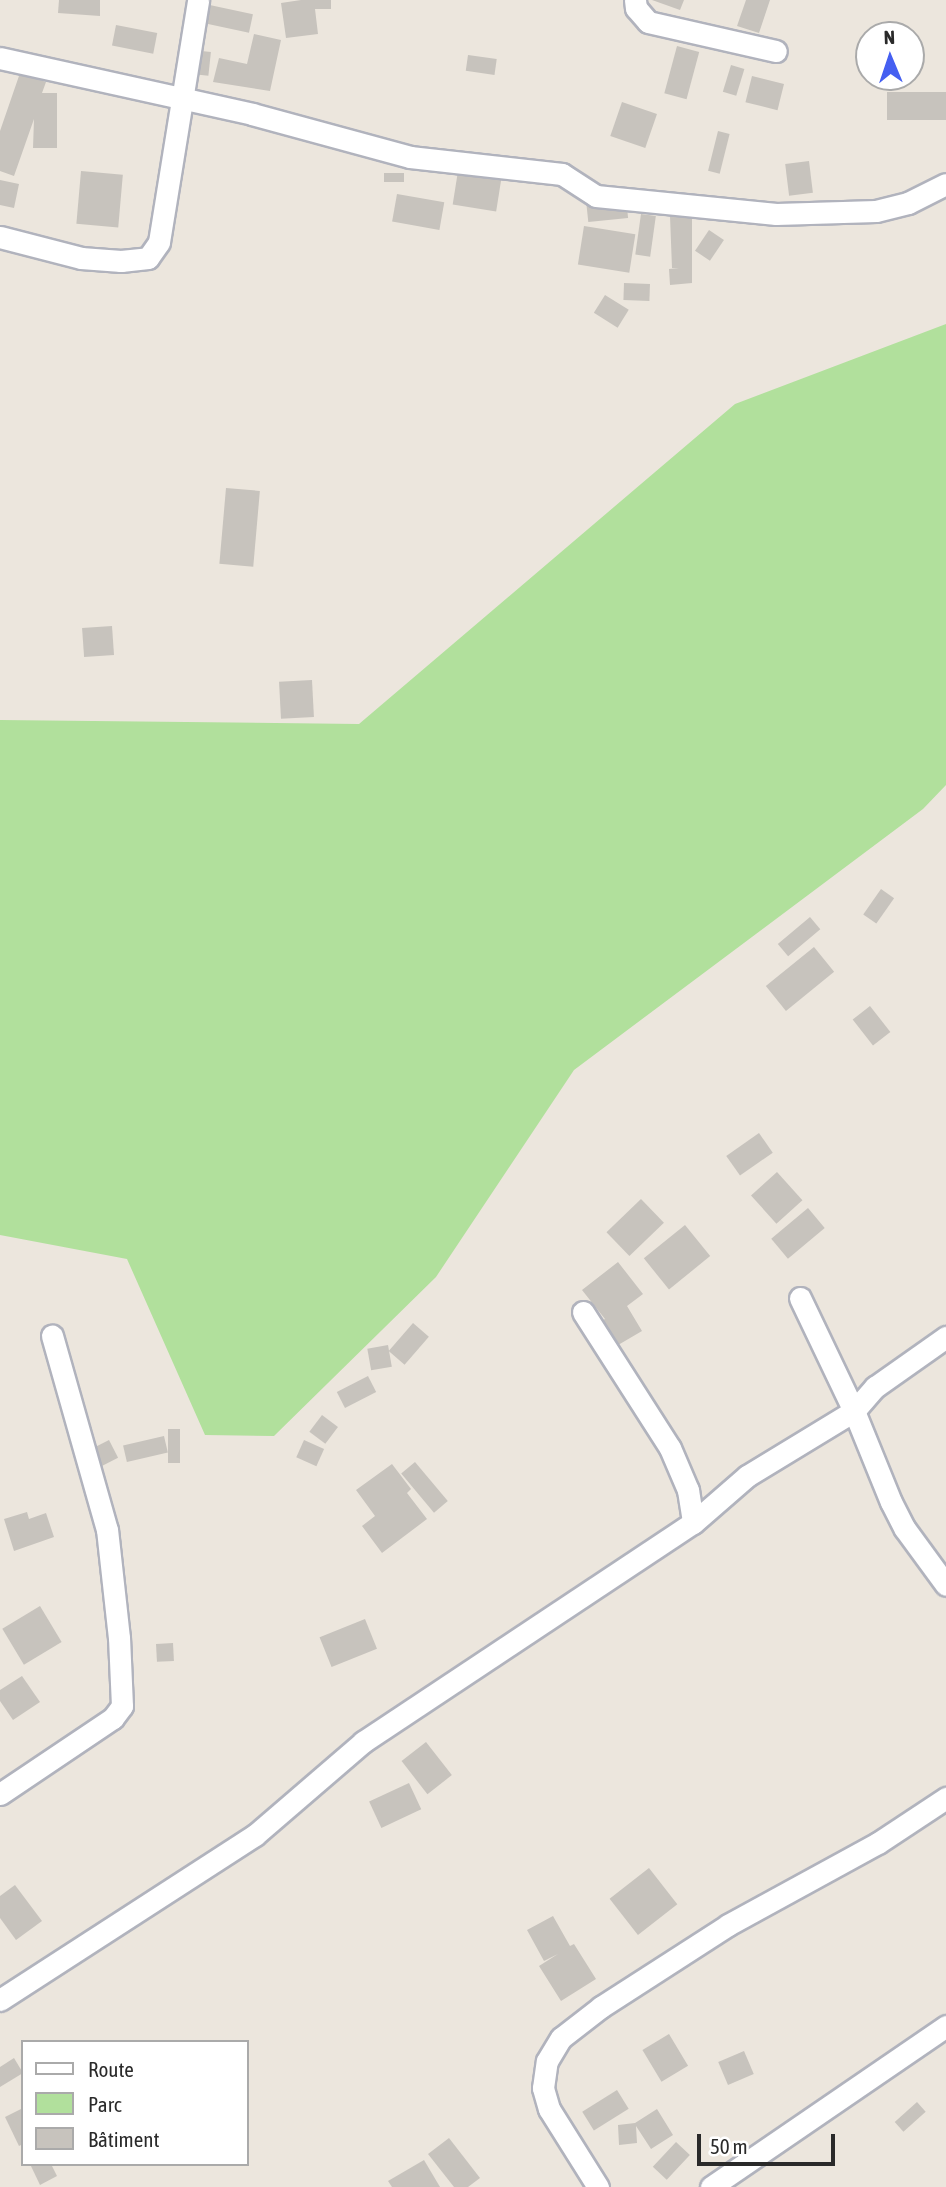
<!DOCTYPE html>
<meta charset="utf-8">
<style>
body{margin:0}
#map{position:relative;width:946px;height:2187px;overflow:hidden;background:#ece6dd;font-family:"Asap Condensed",sans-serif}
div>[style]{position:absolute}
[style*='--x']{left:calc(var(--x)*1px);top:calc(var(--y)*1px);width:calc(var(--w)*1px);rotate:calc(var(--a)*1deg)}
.green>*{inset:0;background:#b1e09c}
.building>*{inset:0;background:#c7c3bd;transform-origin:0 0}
.roads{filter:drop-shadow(2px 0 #b1b3bd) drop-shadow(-2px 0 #b1b3bd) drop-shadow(0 2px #b1b3bd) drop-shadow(0 -2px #b1b3bd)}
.minor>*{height:21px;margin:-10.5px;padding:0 10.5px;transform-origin:10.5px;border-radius:10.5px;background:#fff}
span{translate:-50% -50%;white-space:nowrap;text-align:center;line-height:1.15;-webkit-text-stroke:5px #fff;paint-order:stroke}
.legend{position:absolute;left:21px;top:2040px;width:228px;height:126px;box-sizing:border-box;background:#fff;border:2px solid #aaa;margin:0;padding:9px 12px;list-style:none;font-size:21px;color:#2a2a2a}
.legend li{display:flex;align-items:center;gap:14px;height:35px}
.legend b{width:35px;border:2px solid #aaa}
.north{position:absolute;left:855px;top:21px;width:70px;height:70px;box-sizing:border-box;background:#fff;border:2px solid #aaa;border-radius:50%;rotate:358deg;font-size:19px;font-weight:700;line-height:28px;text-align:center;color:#2a2a2a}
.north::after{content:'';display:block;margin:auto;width:24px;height:32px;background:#455ff1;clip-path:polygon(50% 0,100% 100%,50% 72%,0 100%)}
.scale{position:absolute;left:697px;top:2134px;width:138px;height:32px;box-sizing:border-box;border:4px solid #2a2a2a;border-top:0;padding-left:9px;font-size:21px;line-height:24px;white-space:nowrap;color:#2a2a2a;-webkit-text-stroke:5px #fff;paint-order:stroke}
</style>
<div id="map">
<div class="green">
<i style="clip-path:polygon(946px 324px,946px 785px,923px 809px,574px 1070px,436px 1277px,274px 1436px,205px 1435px,127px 1259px,0 1235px,0 720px,359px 724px,735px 404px)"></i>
</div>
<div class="building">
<i style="clip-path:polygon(59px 0,100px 0,100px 16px,58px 13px)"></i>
<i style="clip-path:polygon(301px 0,331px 0,331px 9px,315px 9px,318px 34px,286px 38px,281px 3px)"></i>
<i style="clip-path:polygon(652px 0,684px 0,680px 10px)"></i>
<i style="clip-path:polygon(746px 0,770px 0,759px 33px,737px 26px)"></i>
<i style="left:205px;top:4px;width:49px;height:19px;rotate:12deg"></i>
<i style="left:116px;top:25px;width:42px;height:21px;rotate:11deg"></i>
<i style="clip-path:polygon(254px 34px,281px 40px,270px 91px,213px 82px,219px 58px,247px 64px)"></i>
<i style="left:677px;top:46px;width:23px;height:49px;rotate:15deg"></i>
<i style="left:192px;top:50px;width:19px;height:24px;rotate:6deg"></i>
<i style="left:468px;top:55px;width:29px;height:16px;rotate:8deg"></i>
<i style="left:731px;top:65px;width:14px;height:28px;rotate:17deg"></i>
<i style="clip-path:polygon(20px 73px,46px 82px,42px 93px,57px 93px,57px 148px,33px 148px,34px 119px,14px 176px,0 171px,0 131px)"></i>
<i style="left:752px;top:76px;width:33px;height:27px;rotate:14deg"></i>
<i style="left:946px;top:92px;width:28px;height:59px;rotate:90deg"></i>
<i style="left:622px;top:102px;width:37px;height:36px;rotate:19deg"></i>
<i style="left:718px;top:131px;width:12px;height:41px;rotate:14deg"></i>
<i style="left:809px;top:161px;width:32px;height:24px;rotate:83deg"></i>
<i style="left:81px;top:171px;width:42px;height:53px;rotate:5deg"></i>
<i style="left:458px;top:171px;width:44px;height:34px;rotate:9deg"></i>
<i style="left:404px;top:173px;width:9px;height:20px;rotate:90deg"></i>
<i style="clip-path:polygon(0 180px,19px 184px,14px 208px,0 205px)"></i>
<i style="left:397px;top:194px;width:48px;height:28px;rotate:10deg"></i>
<i style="left:626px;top:198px;width:20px;height:40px;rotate:84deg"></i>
<i style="left:641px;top:214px;width:15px;height:41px;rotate:8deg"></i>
<i style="clip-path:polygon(692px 215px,692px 283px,670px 285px,669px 269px,679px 268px,672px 268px,670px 216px)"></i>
<i style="left:584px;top:226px;width:52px;height:39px;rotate:9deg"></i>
<i style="left:709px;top:230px;width:18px;height:25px;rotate:34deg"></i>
<i style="left:624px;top:283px;width:26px;height:17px;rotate:2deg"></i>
<i style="left:605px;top:295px;width:28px;height:21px;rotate:32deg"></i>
<i style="left:226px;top:488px;width:34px;height:76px;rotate:5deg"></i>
<i style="left:112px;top:626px;width:29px;height:30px;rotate:86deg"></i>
<i style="left:312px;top:680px;width:37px;height:33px;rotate:87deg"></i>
<i style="left:881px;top:889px;width:16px;height:31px;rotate:35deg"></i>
<i style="left:810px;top:917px;width:16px;height:42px;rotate:50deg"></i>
<i style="left:814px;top:947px;width:32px;height:62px;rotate:51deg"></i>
<i style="left:870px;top:1006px;width:33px;height:22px;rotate:52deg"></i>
<i style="left:759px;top:1133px;width:24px;height:40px;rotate:55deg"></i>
<i style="left:777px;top:1172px;width:38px;height:35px;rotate:48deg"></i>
<i style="left:641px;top:1199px;width:33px;height:48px;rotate:46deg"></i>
<i style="left:808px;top:1208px;width:26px;height:48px;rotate:50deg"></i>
<i style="left:685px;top:1225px;width:40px;height:53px;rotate:51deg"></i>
<i style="clip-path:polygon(618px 1262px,643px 1294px,627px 1306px,642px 1331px,613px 1348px,598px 1323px,605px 1319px,582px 1290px)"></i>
<i style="left:413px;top:1323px;width:21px;height:37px;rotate:41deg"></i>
<i style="left:388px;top:1345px;width:22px;height:21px;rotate:80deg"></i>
<i style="left:368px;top:1376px;width:18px;height:35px;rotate:63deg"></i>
<i style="left:322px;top:1415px;width:20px;height:21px;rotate:37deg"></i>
<i style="left:168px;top:1429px;width:12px;height:34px"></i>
<i style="left:164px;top:1436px;width:17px;height:42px;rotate:77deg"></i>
<i style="left:109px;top:1440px;width:20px;height:32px;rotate:63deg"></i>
<i style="left:304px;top:1440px;width:22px;height:19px;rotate:24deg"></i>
<i style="left:415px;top:1462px;width:51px;height:18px;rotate:50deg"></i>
<i style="clip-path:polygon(392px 1464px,411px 1489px,407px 1493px,427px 1519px,382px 1553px,362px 1526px,375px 1516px,356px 1490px)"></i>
<i style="clip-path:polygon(27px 1512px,29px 1519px,46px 1513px,54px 1537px,14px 1551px,4px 1519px)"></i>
<i style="left:40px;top:1606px;width:42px;height:44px;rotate:59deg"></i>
<i style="left:365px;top:1619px;width:32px;height:49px;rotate:68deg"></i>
<i style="left:173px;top:1643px;width:18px;height:17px;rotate:87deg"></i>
<i style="clip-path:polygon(22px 1676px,40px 1702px,13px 1720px,0 1701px,0 1690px)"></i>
<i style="left:426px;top:1742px;width:42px;height:31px;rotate:52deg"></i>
<i style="left:409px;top:1783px;width:29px;height:44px;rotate:65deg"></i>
<i style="left:649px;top:1868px;width:46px;height:50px;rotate:52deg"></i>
<i style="clip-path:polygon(15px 1885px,42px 1921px,16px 1940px,0 1918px,0 1896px)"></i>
<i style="clip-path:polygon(553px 1916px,570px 1946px,574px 1944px,596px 1979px,561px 2001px,539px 1966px,558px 1954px,544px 1961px,527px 1930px)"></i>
<i style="left:669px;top:2034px;width:37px;height:31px;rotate:59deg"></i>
<i style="left:744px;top:2051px;width:25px;height:28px;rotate:67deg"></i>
<i style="clip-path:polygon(14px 2058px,23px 2073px,0 2087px,0 2067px)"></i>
<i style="left:617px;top:2090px;width:22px;height:41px;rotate:58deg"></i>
<i style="left:917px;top:2102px;width:13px;height:30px;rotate:48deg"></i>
<i style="clip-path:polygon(21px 2109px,23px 2144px,19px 2146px,5px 2117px)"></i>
<i style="clip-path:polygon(657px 2109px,673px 2135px,651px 2149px,636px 2126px,637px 2143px,619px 2145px,618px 2125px,635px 2123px)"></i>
<i style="clip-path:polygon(449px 2138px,480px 2178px,468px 2187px,454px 2187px,428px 2154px)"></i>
<i style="left:676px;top:2142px;width:19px;height:34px;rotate:43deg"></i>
<i style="clip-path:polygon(424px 2160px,440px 2187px,392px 2187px,388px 2181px)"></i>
<i style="clip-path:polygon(30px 2164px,51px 2164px,57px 2176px,40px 2185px)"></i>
</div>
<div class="roads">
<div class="minor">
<i style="--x:635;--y:0;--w:8;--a:83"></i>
<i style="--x:636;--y:8;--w:18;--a:49"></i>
<i style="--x:648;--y:22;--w:131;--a:12.8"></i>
<i style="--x:0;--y:58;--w:258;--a:12.5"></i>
<i style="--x:252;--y:114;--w:164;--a:15.2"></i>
<i style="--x:410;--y:157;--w:153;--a:6.4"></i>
<i style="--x:562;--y:174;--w:40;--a:32.9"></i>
<i style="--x:596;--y:196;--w:181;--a:5.7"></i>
<i style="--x:776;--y:214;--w:100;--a:-1.7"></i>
<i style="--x:876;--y:211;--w:33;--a:-14"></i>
<i style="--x:908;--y:203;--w:42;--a:-26.6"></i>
<i style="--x:0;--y:237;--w:84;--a:14.5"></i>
<i style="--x:81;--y:258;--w:40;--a:4.3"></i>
<i style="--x:121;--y:261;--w:27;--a:-6"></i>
<i style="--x:148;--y:258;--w:19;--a:-55"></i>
<i style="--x:159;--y:242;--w:245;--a:-80.8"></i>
<i style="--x:800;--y:1298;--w:125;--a:64.5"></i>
<i style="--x:854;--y:1411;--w:98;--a:67.9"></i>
<i style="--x:891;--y:1502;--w:30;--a:63"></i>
<i style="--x:905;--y:1529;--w:69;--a:53.8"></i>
<i style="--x:583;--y:1312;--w:161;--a:57.4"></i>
<i style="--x:670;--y:1448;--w:46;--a:66.8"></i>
<i style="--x:688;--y:1490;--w:33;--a:81"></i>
<i style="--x:0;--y:1794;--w:136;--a:-33.9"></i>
<i style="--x:113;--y:1718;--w:15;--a:-53"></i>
<i style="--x:122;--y:1706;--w:68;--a:-92.5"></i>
<i style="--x:119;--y:1638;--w:109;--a:-96.3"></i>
<i style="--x:107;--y:1530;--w:202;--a:-105.8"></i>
<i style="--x:0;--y:2000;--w:304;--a:-32.9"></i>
<i style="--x:255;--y:1835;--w:143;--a:-40.7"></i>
<i style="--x:363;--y:1742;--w:396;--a:-33.6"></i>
<i style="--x:693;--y:1523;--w:72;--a:-41"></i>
<i style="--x:747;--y:1476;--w:125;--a:-31.3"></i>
<i style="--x:854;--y:1411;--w:32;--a:-49"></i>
<i style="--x:875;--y:1387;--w:87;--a:-35.2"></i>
<i style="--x:598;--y:2187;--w:92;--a:-122.1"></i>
<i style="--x:549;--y:2109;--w:22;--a:-106"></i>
<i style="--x:543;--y:2088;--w:27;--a:-82"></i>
<i style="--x:547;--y:2061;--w:27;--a:-59"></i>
<i style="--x:561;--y:2038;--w:51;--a:-37.8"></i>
<i style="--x:601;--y:2007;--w:151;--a:-32.8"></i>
<i style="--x:728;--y:1925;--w:171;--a:-28.7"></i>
<i style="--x:878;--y:1843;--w:82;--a:-33.5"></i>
<i style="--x:711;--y:2187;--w:285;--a:-34.4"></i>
</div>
</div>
<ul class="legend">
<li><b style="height:9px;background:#fff"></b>Route</li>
<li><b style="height:19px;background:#b1e09c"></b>Parc</li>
<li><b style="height:19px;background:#c7c3bd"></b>Bâtiment</li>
</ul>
<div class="north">N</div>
<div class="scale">50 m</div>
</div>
